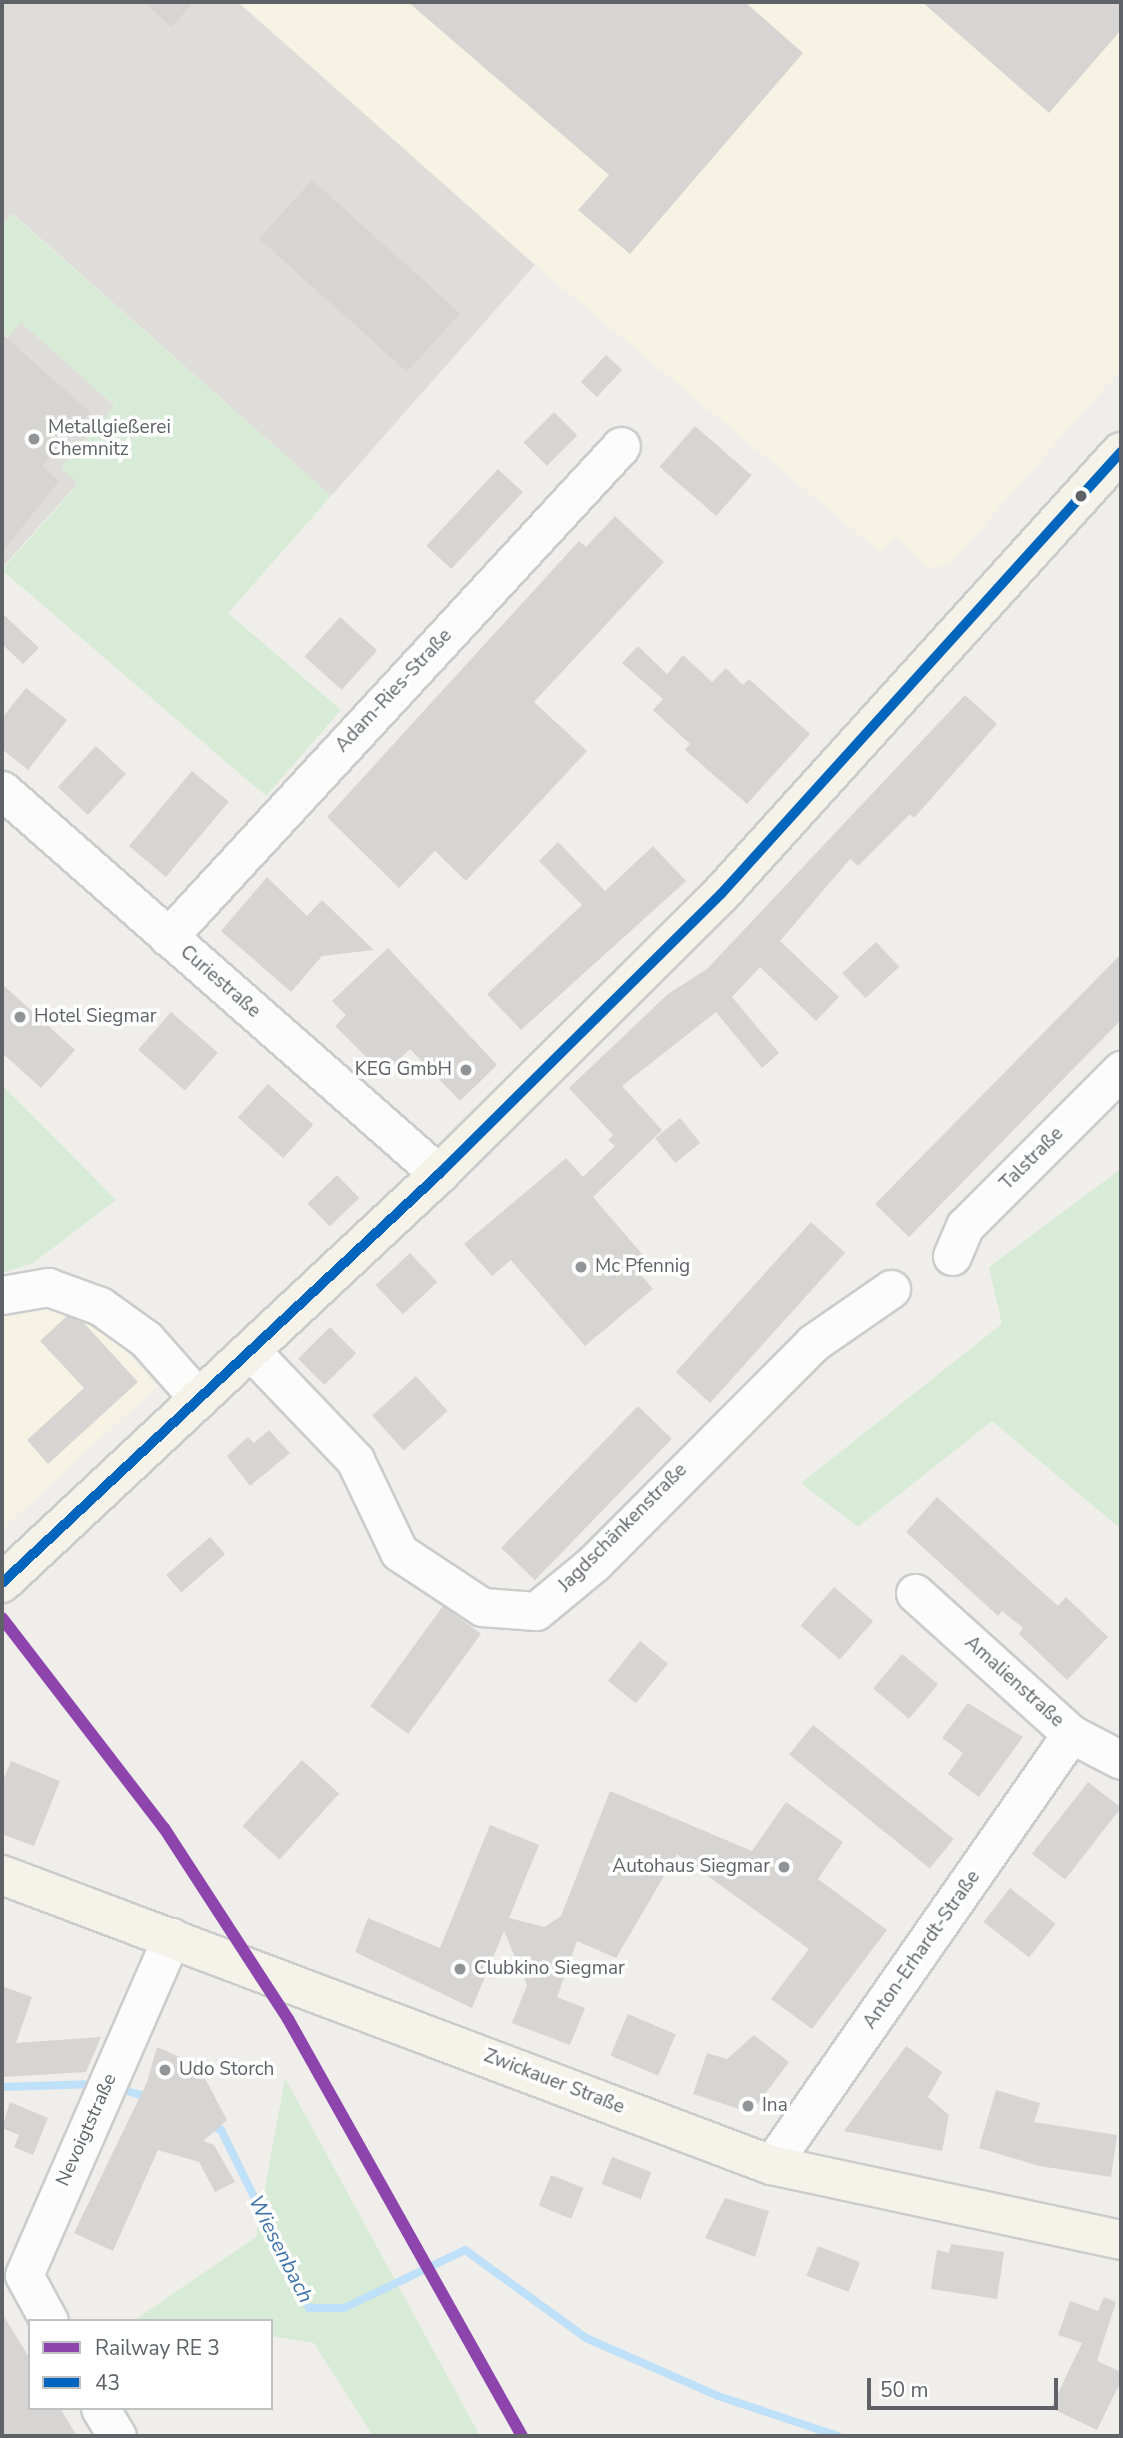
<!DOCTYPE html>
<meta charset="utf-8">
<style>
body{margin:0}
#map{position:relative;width:1123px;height:2438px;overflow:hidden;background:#efeeea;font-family:"Nunito Sans",sans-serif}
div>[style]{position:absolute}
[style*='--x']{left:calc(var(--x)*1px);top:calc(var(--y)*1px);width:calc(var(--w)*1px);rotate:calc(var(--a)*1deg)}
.commercial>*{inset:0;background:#f7f3e4}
.industrial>*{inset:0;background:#dfddda}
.green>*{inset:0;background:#d8ebd6}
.stream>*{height:8px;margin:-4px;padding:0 4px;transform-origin:4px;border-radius:4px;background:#bfe0f9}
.building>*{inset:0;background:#d6d5d3;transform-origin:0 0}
.roads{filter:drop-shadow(2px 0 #cbcccc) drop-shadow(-2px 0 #cbcccc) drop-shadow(0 2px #cbcccc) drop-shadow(0 -2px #cbcccc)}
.minor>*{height:37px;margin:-18.5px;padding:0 18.5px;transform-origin:18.5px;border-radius:18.5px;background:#fdfcfc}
.major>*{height:38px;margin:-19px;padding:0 19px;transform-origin:19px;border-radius:19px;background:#f4f2e9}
.bus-1>*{height:10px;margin:-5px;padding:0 5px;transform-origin:5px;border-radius:5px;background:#0065bd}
.rail-1>*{height:12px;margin:-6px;padding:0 6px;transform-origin:6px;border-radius:6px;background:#8e44ad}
.dots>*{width:19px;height:19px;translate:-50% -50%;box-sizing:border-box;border:4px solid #fff;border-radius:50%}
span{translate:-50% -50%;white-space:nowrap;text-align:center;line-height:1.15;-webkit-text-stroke:7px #fff;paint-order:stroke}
.poi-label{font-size:19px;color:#5f6368}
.left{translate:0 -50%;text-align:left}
.right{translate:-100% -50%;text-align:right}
.street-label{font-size:19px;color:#5f6368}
.water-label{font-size:21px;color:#4174aa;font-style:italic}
.frame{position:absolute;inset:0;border:4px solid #5f6368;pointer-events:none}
.legend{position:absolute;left:28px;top:2319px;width:245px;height:91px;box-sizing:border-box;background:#fff;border:2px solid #bfc1c3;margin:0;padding:9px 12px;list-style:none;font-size:21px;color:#5f6368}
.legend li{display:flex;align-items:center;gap:14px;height:35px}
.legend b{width:35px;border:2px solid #bfc1c3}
.scale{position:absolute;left:867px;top:2378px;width:191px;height:32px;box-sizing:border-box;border:4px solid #5f6368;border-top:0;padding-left:9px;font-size:21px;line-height:24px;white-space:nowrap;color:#5f6368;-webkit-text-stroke:5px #fff;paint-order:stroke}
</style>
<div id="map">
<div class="commercial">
<i style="clip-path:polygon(238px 2px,1121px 2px,1121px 369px,948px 566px,927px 568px,896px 536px,880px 552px,535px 265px)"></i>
<i style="clip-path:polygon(46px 1310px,73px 1311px,110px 1334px,157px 1386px,2px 1529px,2px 1317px)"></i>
</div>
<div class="industrial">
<i style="clip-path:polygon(2px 2px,238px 2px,535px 265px,331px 496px,13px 214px,2px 225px)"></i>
<i style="clip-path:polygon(21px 322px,115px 406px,61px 467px,78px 483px,2px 568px,2px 334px,7px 338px)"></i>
</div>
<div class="green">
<i style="clip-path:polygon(12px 214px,331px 496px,228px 613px,341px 710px,266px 796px,2px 570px,78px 484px,61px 467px,115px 406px,21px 322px,8px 337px,2px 332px,2px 225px)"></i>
<i style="clip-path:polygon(2px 1085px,116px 1200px,33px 1263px,2px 1273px)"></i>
<i style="clip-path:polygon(1121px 1169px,1121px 1529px,992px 1421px,858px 1527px,801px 1483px,1002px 1324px,989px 1267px)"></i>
<i style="clip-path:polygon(285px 2078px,480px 2436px,373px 2436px,314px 2343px,271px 2336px,271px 2321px,133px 2321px,256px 2237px)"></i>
</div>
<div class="stream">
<i style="--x:2;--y:2087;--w:95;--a:-1.8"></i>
<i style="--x:116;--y:2088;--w:36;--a:16"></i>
<i style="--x:211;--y:2125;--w:11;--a:27"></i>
<i style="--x:221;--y:2130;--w:199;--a:63.7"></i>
<i style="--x:309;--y:2308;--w:35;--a:0"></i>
<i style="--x:344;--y:2308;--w:134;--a:-25.6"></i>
<i style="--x:465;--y:2250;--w:150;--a:36"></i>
<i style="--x:586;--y:2338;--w:144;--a:23.7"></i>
<i style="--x:718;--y:2396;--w:126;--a:18.4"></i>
</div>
<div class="building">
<i style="clip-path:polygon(144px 2px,194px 2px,171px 27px)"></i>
<i style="clip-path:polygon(408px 2px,745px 2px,803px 53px,630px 254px,578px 210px,609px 175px)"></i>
<i style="clip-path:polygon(922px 2px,1121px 2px,1121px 30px,1049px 113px)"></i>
<i style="left:312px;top:180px;width:199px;height:79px;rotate:42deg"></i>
<i style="clip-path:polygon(2px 334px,90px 412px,42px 466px,59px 481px,2px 552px)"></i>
<i style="left:606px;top:355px;width:22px;height:37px;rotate:43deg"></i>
<i style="left:554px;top:412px;width:33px;height:43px;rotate:45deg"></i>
<i style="left:695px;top:426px;width:75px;height:54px;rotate:41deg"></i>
<i style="left:498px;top:469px;width:34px;height:105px;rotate:43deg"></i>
<i style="clip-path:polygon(615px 516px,664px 562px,534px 702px,587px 751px,466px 881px,435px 851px,399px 888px,327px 817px,579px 541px,586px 547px)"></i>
<i style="clip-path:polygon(2px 613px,39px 648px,23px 664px,2px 644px)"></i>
<i style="left:340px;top:617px;width:50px;height:53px;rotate:42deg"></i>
<i style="clip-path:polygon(638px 646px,667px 674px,683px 655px,712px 682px,726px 668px,743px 685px,749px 679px,810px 734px,747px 804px,685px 750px,690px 744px,653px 710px,663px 699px,622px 663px)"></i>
<i style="clip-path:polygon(26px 688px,67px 720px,28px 770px,2px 749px,2px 718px)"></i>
<i style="clip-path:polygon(965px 695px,997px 724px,914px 818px,910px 814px,858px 866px,850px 859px,780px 941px,839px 997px,816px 1021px,760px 967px,732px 997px,779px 1053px,762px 1068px,716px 1012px,622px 1086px,662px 1130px,593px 1197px,648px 1261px,637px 1270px,653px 1289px,585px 1346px,511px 1260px,492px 1276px,464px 1244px,566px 1158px,583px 1177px,615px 1146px,608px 1140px,613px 1135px,569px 1088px,668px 994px,707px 969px)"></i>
<i style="left:96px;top:746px;width:41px;height:56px;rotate:43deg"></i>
<i style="left:192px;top:771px;width:48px;height:98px;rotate:40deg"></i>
<i style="clip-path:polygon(558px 842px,605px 891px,653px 846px,686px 881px,521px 1030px,487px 994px,582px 905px,539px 861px)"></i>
<i style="clip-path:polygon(267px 877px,307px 916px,322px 900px,374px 950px,322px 956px,291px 992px,221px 931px)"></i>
<i style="left:876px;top:942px;width:34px;height:46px;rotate:47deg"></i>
<i style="clip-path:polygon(388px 948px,497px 1065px,460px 1101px,410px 1049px,384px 1075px,335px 1026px,346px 1015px,332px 1001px)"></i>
<i style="clip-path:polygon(1121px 954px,1121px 1020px,909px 1237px,875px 1204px)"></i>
<i style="clip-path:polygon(2px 984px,75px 1050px,41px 1088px,2px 1053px)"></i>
<i style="left:171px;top:1012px;width:62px;height:50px;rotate:41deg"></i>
<i style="left:268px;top:1084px;width:61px;height:45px;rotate:42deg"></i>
<i style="left:680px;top:1118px;width:32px;height:32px;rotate:51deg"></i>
<i style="left:337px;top:1175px;width:32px;height:41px;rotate:46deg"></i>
<i style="left:811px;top:1222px;width:46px;height:202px;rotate:42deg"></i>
<i style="left:410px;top:1253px;width:40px;height:47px;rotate:47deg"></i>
<i style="clip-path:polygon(67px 1316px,84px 1323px,138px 1382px,48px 1464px,27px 1440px,84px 1388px,40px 1341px)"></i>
<i style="left:330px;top:1327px;width:37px;height:45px;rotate:45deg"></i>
<i style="left:416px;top:1376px;width:47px;height:59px;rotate:48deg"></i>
<i style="left:638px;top:1406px;width:47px;height:197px;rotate:44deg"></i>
<i style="clip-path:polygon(269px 1430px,290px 1453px,250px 1486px,227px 1456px,248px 1437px,254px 1443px)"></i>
<i style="clip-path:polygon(937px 1497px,1058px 1606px,1066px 1597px,1108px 1637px,1067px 1680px,1019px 1634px,1023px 1628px,1002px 1611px,998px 1616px,906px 1532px)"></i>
<i style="left:210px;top:1537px;width:23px;height:58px;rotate:49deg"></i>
<i style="left:834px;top:1587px;width:52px;height:51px;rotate:41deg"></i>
<i style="left:443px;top:1606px;width:47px;height:124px;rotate:36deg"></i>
<i style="left:640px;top:1641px;width:36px;height:51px;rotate:39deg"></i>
<i style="left:902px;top:1654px;width:47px;height:45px;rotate:40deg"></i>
<i style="clip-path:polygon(968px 1703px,1023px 1737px,979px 1797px,948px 1774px,963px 1753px,942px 1738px)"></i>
<i style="left:813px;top:1725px;width:181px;height:38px;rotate:39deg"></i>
<i style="left:302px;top:1760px;width:50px;height:89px;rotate:42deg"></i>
<i style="clip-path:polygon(11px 1761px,60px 1781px,34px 1846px,2px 1834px,2px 1783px)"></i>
<i style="left:1088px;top:1782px;width:42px;height:91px;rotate:38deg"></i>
<i style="clip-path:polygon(610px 1791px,752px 1851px,786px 1802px,843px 1842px,818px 1879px,887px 1930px,812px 2029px,771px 1999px,809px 1949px,677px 1854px,616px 1958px,577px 1941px,557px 1997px,585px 2008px,570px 2045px,512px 2023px,527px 1985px,504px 1931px,472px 2008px,355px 1952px,368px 1918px,440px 1948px,490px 1825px,539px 1845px,509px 1918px,545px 1927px,561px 1916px)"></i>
<i style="left:1010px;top:1888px;width:58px;height:43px;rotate:38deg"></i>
<i style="clip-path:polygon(2px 1986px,32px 1997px,16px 2043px,101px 2037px,86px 2072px,2px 2077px)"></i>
<i style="left:628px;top:2014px;width:52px;height:45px;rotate:23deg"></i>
<i style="clip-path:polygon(754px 2035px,789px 2062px,751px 2113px,693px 2094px,707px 2053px,727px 2059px)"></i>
<i style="clip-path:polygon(906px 2046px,942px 2072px,928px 2097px,949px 2115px,942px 2151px,844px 2131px)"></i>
<i style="clip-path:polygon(157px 2047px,198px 2065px,227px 2120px,203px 2141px,214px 2145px,235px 2182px,215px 2192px,199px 2162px,158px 2150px,113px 2251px,74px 2233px,147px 2082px)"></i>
<i style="clip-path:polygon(996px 2090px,1040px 2103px,1034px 2122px,1117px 2135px,1111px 2177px,1039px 2166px,979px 2148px)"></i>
<i style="clip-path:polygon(10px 2102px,48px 2118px,33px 2155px,14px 2147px,19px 2135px,2px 2128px)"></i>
<i style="left:612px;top:2157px;width:42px;height:29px;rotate:21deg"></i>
<i style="left:551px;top:2175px;width:35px;height:33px;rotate:22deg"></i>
<i style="clip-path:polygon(725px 2198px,769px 2211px,755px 2257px,705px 2238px)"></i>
<i style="clip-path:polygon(951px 2244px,1004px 2252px,997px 2299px,931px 2289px,937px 2250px,949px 2253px)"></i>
<i style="left:818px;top:2246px;width:45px;height:32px;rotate:21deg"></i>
<i style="clip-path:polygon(1104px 2297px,1116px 2302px,1097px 2361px,1121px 2372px,1121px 2381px,1097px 2430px,1051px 2408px,1082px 2343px,1058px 2335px,1070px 2301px,1098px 2311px)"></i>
<i style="clip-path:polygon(2px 2313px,30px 2359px,30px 2408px,60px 2408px,77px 2436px,2px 2436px)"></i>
</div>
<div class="roads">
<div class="minor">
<i style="--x:2;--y:790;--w:582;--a:41.31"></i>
<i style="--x:168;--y:937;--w:668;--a:-47.31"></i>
<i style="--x:952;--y:1256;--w:33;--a:-67"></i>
<i style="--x:965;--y:1226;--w:221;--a:-45"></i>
<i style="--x:2;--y:1295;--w:47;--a:-9.9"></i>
<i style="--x:48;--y:1287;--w:55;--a:20.1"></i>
<i style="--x:100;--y:1306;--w:57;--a:35.7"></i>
<i style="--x:146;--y:1339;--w:80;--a:48.5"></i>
<i style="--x:251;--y:1351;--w:151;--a:46.3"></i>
<i style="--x:355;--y:1460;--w:102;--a:64.4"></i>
<i style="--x:399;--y:1552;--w:100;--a:33.5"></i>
<i style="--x:482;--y:1607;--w:54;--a:4.2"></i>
<i style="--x:536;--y:1611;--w:75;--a:-39.6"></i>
<i style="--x:594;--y:1563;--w:310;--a:-45.1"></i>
<i style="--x:813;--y:1343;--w:95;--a:-34.7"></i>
<i style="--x:915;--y:1593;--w:210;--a:42.1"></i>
<i style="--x:1071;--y:1734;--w:56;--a:27.5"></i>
<i style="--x:771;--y:2165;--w:525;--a:-55.16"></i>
<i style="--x:49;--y:2321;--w:52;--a:-118.5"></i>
<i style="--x:24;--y:2275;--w:369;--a:-66.4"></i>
<i style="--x:100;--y:2408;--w:33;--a:59"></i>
</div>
<div class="major">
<i style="--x:2;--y:1583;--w:599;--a:-43.1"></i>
<i style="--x:439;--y:1174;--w:397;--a:-44.8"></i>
<i style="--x:721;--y:894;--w:596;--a:-47.86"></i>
<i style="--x:2;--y:1875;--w:822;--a:20.66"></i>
<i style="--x:771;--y:2165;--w:358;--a:12.1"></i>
</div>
</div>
<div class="bus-1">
<i style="--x:2;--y:1583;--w:599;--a:-43.1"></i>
<i style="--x:439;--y:1174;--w:397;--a:-44.8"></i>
<i style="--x:721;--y:894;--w:596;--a:-47.86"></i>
</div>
<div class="rail-1">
<i style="--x:2;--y:1618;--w:265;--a:52.4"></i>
<i style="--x:164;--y:1828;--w:228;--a:57"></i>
<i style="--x:288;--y:2019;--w:478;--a:60.7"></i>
</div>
<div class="dots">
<i style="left:34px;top:439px;background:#919496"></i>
<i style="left:1081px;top:496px;background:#5f6368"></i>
<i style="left:20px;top:1017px;background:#919496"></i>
<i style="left:466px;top:1070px;background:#919496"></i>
<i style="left:581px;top:1267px;background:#919496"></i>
<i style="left:784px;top:1867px;background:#919496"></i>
<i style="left:460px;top:1969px;background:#919496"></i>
<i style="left:165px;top:2070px;background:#919496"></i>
<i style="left:748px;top:2106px;background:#919496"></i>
</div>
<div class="poi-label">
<span class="left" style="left:48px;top:439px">Metallgießerei<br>Chemnitz</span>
<span class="left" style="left:34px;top:1017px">Hotel Siegmar</span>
<span class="right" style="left:452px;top:1070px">KEG GmbH</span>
<span class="left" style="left:595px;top:1267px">Mc Pfennig</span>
<span class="right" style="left:770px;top:1867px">Autohaus Siegmar</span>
<span class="left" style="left:474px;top:1969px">Clubkino Siegmar</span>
<span class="left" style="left:179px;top:2070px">Udo Storch</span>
<span class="left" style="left:762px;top:2106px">Ina</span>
</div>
<div class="street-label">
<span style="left:394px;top:691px;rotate:-47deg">Adam-Ries-Straße</span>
<span style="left:220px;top:982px;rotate:41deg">Curiestraße</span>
<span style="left:1032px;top:1159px;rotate:-45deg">Talstraße</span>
<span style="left:623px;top:1528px;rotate:-45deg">Jagdschänkenstraße</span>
<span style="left:1014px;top:1682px;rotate:42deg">Amalienstraße</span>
<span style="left:922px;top:1950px;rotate:-55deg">Anton-Erhardt-Straße</span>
<span style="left:554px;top:2082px;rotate:21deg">Zwickauer Straße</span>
<span style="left:87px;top:2130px;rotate:-66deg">Nevoigtstraße</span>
</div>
<div class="water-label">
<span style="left:281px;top:2249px;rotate:63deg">Wiesenbach</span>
</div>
<div class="frame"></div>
<ul class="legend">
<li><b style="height:9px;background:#8e44ad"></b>Railway RE 3</li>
<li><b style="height:9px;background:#0065bd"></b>43</li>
</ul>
<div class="scale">50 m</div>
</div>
